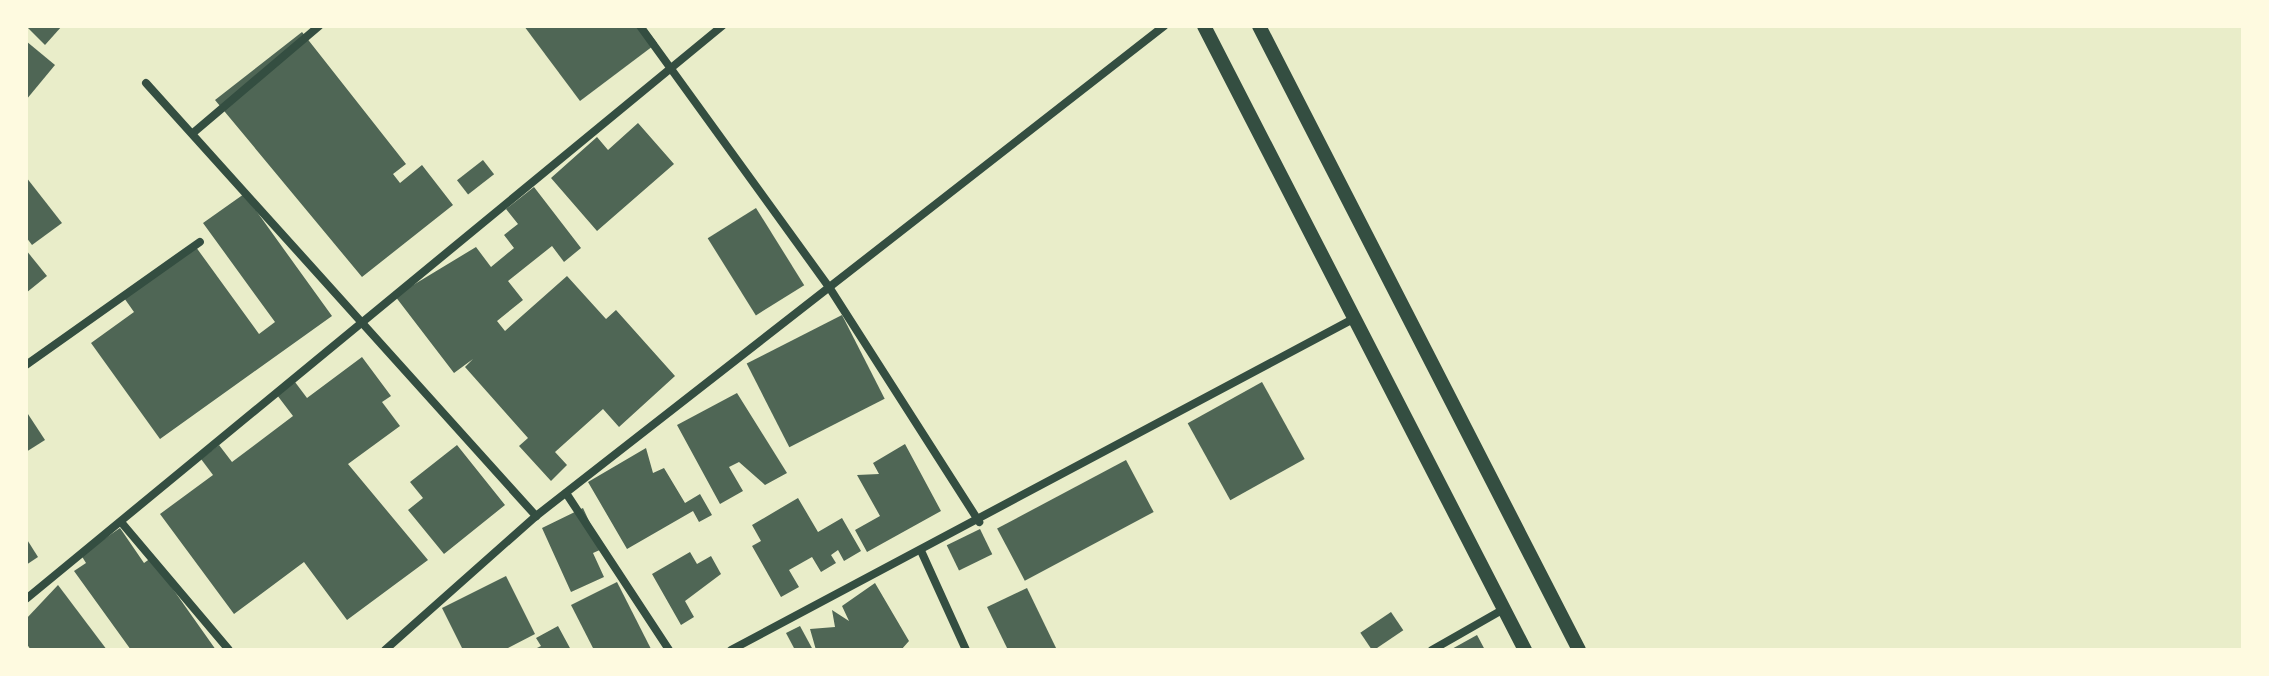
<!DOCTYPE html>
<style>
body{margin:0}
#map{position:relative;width:2269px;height:676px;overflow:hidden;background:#e9edc9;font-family:"Times New Roman",serif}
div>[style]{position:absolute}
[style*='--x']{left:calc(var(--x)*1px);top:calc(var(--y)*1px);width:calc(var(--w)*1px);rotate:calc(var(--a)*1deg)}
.building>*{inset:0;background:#4f6655;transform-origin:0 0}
.minor>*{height:8px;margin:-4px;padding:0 4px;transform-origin:4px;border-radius:4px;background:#344e41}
.tertiary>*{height:14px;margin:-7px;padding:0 7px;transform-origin:7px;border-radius:7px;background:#344e41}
span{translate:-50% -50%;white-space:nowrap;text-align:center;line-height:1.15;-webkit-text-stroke:7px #fefae0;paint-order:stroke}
.frame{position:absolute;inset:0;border:28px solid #fefae0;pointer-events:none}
</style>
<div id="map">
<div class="building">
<i style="clip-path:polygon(26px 26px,62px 26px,45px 45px)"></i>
<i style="clip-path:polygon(524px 26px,644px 26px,657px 43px,580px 101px)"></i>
<i style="clip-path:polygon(302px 32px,406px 164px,393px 174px,400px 183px,422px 165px,453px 205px,362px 277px,215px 100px)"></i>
<i style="clip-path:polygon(26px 41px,55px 65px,26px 100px)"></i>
<i style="clip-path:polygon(638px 123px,674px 164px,597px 231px,551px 178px,597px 137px,608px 150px)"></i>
<i style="left:483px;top:160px;width:18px;height:33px;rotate:52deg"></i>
<i style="clip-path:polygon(26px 177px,62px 223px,32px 245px,26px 237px)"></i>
<i style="clip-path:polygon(534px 187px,581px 248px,564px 262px,552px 246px,508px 281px,523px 300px,497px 321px,505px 331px,567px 276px,606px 319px,616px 310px,675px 376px,619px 427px,603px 409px,555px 452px,567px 465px,551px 481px,519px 446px,528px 438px,465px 367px,473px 359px,454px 373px,395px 296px,476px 247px,491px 267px,514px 248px,504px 235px,518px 224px,506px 209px)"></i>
<i style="clip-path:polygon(244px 194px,332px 316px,160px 439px,91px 343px,134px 312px,122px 295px,193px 243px,259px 334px,275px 322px,203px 223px)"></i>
<i style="left:756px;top:208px;width:91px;height:57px;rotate:58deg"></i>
<i style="clip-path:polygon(26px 250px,47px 276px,26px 293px)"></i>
<i style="left:842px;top:315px;width:94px;height:107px;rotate:63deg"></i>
<i style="clip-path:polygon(362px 357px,391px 396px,382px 402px,400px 426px,348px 464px,428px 560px,347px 620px,304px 562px,234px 614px,160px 514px,213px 475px,201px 459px,219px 445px,232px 462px,293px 416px,277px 395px,295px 382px,307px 398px)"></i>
<i style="left:1262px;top:382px;width:88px;height:85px;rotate:61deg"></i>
<i style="clip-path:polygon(737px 393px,787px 473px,765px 485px,739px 462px,729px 467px,743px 491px,720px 504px,677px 425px)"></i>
<i style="clip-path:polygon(26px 411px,45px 440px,26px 452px)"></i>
<i style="clip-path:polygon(905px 444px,941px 511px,867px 552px,855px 530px,880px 516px,857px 475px,879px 474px,873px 463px)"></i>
<i style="clip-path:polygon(457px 445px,505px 505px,444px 554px,408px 510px,423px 498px,410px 482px)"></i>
<i style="clip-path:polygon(646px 448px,653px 473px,664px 468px,685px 503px,700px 494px,712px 515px,699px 522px,693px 511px,627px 549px,588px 482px)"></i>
<i style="left:1126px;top:460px;width:59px;height:146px;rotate:62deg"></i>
<i style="clip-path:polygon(798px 498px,818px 532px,842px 518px,861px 551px,844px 561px,838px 550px,831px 555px,836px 563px,821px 572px,812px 557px,789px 570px,799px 587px,781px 597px,752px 546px,761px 541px,752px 525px)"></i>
<i style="clip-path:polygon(583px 508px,602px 549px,593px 553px,604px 577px,571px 592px,542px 528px)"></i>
<i style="clip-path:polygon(120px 528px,144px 563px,151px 558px,216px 650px,131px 650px,74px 571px,86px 563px,81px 555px)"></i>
<i style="left:980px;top:529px;width:28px;height:37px;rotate:64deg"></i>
<i style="clip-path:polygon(26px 538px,38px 557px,26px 565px)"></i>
<i style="clip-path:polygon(690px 552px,697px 564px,711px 556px,721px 574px,685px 601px,694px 617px,681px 625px,652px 574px)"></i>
<i style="clip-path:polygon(506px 576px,535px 634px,504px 650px,463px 650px,442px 608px)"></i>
<i style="clip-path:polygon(617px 582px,651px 649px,649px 650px,594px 650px,571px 605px)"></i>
<i style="clip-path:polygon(875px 583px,909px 641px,901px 650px,816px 650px,810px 629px,835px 627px,832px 610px,849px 621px,842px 606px)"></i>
<i style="clip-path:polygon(58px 585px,107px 650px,31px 650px,26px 643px,26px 619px)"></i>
<i style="clip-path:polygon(1027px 588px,1057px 650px,1008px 650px,987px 607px)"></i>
<i style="left:1391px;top:612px;width:22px;height:37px;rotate:56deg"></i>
<i style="clip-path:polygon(558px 626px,571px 650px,533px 650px,541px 646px,536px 638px)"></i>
<i style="clip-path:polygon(800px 626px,813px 650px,795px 650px,786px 633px)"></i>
<i style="clip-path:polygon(1477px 635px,1485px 650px,1450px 650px)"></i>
</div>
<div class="minor">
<i style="--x:640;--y:26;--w:322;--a:54.1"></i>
<i style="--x:829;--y:287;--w:279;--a:57.4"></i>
<i style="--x:146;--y:83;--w:583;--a:47.99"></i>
<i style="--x:193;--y:133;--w:165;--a:-40.3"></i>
<i style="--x:26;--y:365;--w:213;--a:-35.3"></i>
<i style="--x:566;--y:493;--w:188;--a:56.7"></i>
<i style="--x:121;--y:522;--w:167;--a:49.8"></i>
<i style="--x:922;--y:553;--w:107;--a:65.6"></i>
<i style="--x:26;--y:599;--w:902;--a:-39.46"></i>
<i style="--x:385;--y:650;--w:202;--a:-41.6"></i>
<i style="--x:536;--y:516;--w:797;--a:-37.96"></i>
<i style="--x:731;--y:650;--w:707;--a:-28.02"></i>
<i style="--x:1432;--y:650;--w:83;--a:-29.7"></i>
</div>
<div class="tertiary">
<i style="--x:1204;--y:26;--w:702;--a:62.78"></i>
<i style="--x:1259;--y:26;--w:701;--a:62.85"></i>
</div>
<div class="frame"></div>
</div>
